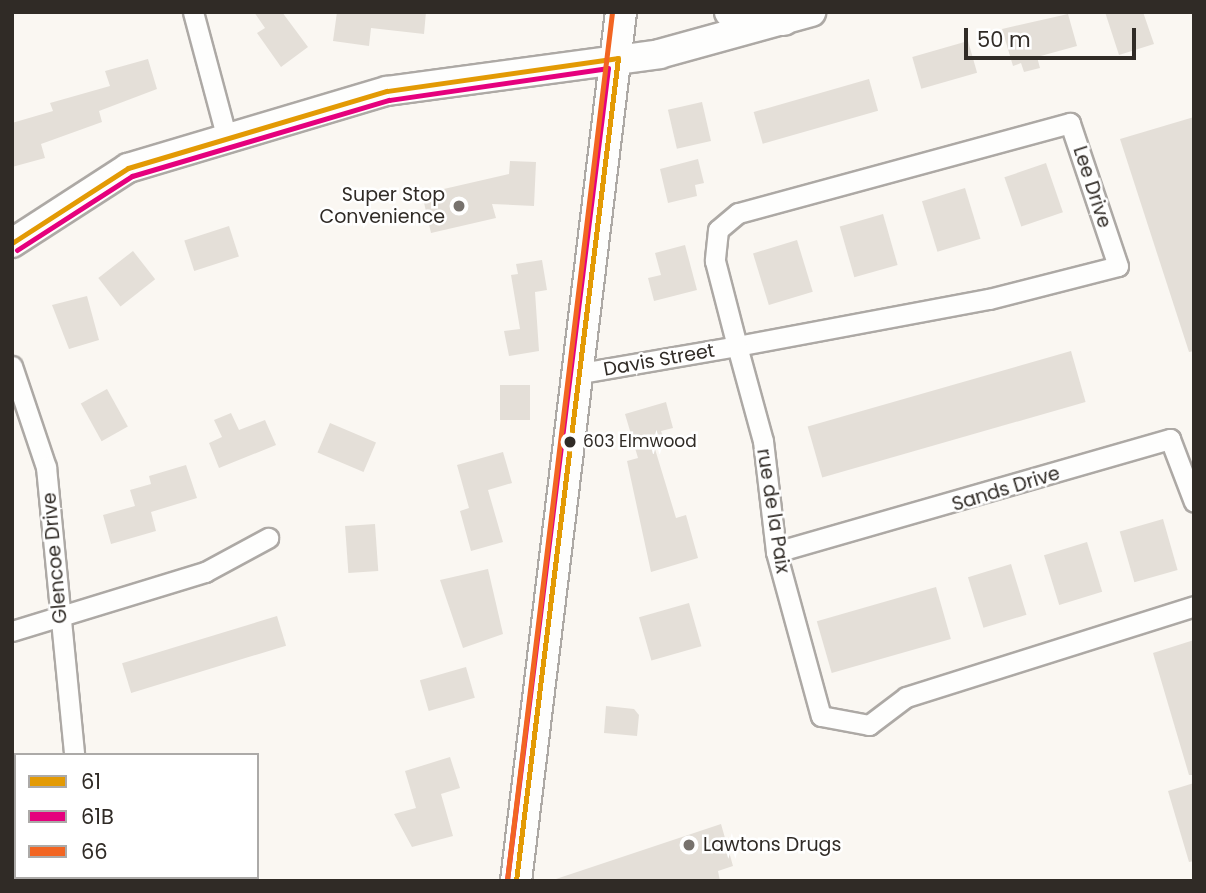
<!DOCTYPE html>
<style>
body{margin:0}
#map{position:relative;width:1206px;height:893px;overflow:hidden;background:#faf7f2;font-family:Poppins,sans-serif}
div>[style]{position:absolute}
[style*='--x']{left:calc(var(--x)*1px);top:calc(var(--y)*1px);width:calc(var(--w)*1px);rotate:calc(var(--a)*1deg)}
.building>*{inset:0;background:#e4dfd8;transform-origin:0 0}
.roads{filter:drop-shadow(2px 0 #ada9a5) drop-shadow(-2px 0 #ada9a5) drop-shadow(0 2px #ada9a5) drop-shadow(0 -2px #ada9a5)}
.street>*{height:19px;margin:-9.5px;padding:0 9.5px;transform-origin:9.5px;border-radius:9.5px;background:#fefefd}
.secondary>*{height:28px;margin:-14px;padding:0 14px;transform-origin:14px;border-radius:14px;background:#fefefd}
.primary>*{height:30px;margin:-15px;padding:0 15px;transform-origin:15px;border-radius:15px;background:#fefefd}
.bus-1>*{height:5px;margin:-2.5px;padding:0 2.5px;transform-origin:2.5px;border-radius:2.5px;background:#e39a04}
.bus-2>*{height:5px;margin:-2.5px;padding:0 2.5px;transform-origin:2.5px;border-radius:2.5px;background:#e5007d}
.bus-3>*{height:5px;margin:-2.5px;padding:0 2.5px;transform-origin:2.5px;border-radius:2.5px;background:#f26522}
.dots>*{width:19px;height:19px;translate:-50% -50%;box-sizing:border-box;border:4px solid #fff;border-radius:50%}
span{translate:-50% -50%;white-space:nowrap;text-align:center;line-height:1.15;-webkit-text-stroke:5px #fff;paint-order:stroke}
.bus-label{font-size:17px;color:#302b26}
.left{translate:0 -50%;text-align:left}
.street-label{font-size:19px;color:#302b26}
.poi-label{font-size:19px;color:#302b26}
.right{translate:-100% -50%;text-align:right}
.frame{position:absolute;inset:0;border:14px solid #302b26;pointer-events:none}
.legend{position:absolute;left:14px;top:753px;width:245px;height:126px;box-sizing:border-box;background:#fff;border:2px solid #acaaa8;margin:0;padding:9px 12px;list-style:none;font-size:21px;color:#302b26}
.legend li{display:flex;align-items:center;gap:14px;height:35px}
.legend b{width:35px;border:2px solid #acaaa8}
.scale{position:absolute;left:964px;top:28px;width:172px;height:32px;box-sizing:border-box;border:4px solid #302b26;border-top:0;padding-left:9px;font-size:21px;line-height:24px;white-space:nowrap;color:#302b26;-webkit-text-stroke:5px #fff;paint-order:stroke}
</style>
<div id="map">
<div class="building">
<i style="clip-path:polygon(254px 12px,282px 12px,308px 47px,281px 67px,257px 33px,265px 28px)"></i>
<i style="clip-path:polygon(337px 12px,426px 12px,424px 34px,371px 28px,369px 46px,333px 41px)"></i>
<i style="clip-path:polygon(1105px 12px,1143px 12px,1154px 44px,1119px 55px)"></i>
<i style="clip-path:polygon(1068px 14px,1077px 46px,1037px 57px,1040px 68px,1024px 72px,1021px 63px,1013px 66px,1002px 29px)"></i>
<i style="left:968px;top:41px;width:33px;height:58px;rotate:74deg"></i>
<i style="clip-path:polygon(148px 59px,157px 89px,99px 111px,102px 122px,41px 144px,45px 158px,12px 167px,12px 123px,53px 111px,50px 103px,110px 86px,105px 71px)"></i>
<i style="left:869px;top:79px;width:33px;height:120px;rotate:74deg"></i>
<i style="left:702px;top:102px;width:40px;height:35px;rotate:77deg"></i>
<i style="clip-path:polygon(1194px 117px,1194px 351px,1189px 352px,1120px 139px)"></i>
<i style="clip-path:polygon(698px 159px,704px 183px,695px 185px,697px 196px,668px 203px,660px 169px)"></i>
<i style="clip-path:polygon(510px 161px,536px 162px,534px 206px,492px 204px,496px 218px,431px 233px,422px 194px,509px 174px)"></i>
<i style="left:1046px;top:163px;width:52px;height:44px;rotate:71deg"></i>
<i style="left:965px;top:188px;width:53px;height:45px;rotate:73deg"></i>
<i style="left:883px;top:214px;width:53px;height:45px;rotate:74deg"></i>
<i style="left:229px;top:226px;width:32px;height:47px;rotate:72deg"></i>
<i style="left:797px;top:240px;width:54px;height:46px;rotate:73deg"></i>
<i style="clip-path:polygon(685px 245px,697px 290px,654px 301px,648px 278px,661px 275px,655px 253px)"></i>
<i style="left:133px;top:251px;width:36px;height:44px;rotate:52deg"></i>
<i style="clip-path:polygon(542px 260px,547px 290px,535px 292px,539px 351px,509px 356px,504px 331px,520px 329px,511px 275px,518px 274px,516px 264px)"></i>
<i style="clip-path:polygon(87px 296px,99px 340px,69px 349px,52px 305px)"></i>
<i style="left:1071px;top:351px;width:53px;height:274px;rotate:74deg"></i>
<i style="left:500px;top:385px;width:30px;height:35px"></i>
<i style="left:107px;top:389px;width:43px;height:30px;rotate:61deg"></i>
<i style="clip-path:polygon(666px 402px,673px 428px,661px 431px,666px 446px,655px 449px,676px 518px,686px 515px,698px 558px,651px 572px,627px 461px,638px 458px,625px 414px)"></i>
<i style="clip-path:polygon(231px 413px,239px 430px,265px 420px,276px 445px,219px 468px,209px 443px,222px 437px,214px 420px)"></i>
<i style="left:330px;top:423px;width:50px;height:32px;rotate:23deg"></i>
<i style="clip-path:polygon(503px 452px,512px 483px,488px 490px,503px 542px,471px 551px,460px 511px,469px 508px,457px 465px)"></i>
<i style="clip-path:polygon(186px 465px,197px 498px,151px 512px,156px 531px,111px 544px,103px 515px,135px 506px,130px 490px,151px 484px,149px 476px)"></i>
<i style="left:1163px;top:519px;width:53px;height:45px;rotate:74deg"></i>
<i style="left:375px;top:524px;width:47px;height:30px;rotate:86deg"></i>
<i style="left:1087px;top:542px;width:52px;height:45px;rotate:73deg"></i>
<i style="left:1011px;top:564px;width:53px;height:45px;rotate:73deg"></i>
<i style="clip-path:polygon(488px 569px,503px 634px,463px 648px,440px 580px)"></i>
<i style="left:936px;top:587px;width:54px;height:124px;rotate:74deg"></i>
<i style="left:689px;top:603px;width:45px;height:52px;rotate:74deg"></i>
<i style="left:277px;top:616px;width:31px;height:162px;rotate:73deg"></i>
<i style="clip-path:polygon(1194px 640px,1194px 775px,1189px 775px,1153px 653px)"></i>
<i style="left:466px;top:667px;width:32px;height:48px;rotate:74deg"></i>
<i style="clip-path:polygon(606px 706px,634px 709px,639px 715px,637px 736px,604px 733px)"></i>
<i style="clip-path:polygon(450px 757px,460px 788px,441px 794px,453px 836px,412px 847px,394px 814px,416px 808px,405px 771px)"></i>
<i style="clip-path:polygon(1194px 783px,1194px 861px,1189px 862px,1168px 791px)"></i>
<i style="clip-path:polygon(721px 824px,733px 866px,718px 871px,720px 881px,550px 881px)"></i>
</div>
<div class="roads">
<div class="street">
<i style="--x:193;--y:12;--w:131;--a:75"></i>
<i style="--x:12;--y:366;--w:107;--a:71.4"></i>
<i style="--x:46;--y:467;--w:289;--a:84.4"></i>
<i style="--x:581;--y:373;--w:158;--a:-9.8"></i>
<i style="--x:737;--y:346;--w:256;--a:-10.6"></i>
<i style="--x:989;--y:299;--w:133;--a:-14.3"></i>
<i style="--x:1118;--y:266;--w:151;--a:-108.6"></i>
<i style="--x:1070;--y:123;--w:344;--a:164.8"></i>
<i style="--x:738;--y:213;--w:26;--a:140"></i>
<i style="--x:718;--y:230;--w:31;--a:96"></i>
<i style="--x:715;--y:261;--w:88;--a:75.5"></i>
<i style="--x:737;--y:346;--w:98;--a:74.7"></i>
<i style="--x:763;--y:441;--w:112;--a:83.3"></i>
<i style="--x:776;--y:552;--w:170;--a:74.7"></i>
<i style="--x:821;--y:716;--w:49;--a:10.6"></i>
<i style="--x:869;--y:725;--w:46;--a:-37.1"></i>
<i style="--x:906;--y:697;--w:302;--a:-17.5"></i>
<i style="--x:776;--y:552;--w:410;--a:-16"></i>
<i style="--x:1170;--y:439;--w:67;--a:69.1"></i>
<i style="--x:12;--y:631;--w:202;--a:-17"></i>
<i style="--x:205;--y:572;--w:72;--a:-28.4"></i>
<i style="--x:87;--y:877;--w:4;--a:76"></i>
</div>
<div class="secondary">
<i style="--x:12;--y:243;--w:138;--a:-32.9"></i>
<i style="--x:128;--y:168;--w:270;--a:-16.6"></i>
<i style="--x:387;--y:91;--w:275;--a:-7.7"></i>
<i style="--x:659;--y:54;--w:158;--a:-15.4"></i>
</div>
<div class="primary">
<i style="--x:730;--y:12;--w:54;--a:8.6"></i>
<i style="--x:516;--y:881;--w:875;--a:-83.11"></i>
</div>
</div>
<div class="bus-1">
<i style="--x:12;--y:243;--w:138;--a:-32.9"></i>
<i style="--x:128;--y:168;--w:270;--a:-16.6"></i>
<i style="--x:387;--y:91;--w:233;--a:-8.1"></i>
<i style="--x:618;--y:58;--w:829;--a:97.07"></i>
</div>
<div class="bus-2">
<i style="--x:17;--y:250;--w:137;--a:-32.8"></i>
<i style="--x:132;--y:176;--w:268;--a:-16.5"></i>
<i style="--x:389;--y:100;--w:221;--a:-8.3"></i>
<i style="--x:608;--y:68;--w:818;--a:97.09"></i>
</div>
<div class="bus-3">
<i style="--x:507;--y:880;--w:874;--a:-83.1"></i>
</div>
<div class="dots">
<i style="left:459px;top:206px;background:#77726d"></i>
<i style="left:570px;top:442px;background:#302b26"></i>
<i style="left:689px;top:845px;background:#77726d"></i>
</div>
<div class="bus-label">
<span class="left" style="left:583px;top:442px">603 Elmwood</span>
</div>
<div class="street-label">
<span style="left:1092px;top:187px;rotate:72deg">Lee Drive</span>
<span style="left:659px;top:360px;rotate:-10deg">Davis Street</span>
<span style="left:1006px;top:489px;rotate:-17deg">Sands Drive</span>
<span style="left:773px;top:511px;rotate:81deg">rue de la Paix</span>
<span style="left:55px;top:558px;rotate:-95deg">Glencoe Drive</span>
</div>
<div class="poi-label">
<span class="right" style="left:445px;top:206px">Super Stop<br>Convenience</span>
<span class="left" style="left:703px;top:845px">Lawtons Drugs</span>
</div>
<div class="frame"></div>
<ul class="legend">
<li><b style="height:9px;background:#e39a04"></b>61</li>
<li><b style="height:9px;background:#e5007d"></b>61B</li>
<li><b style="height:9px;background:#f26522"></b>66</li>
</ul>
<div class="scale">50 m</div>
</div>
